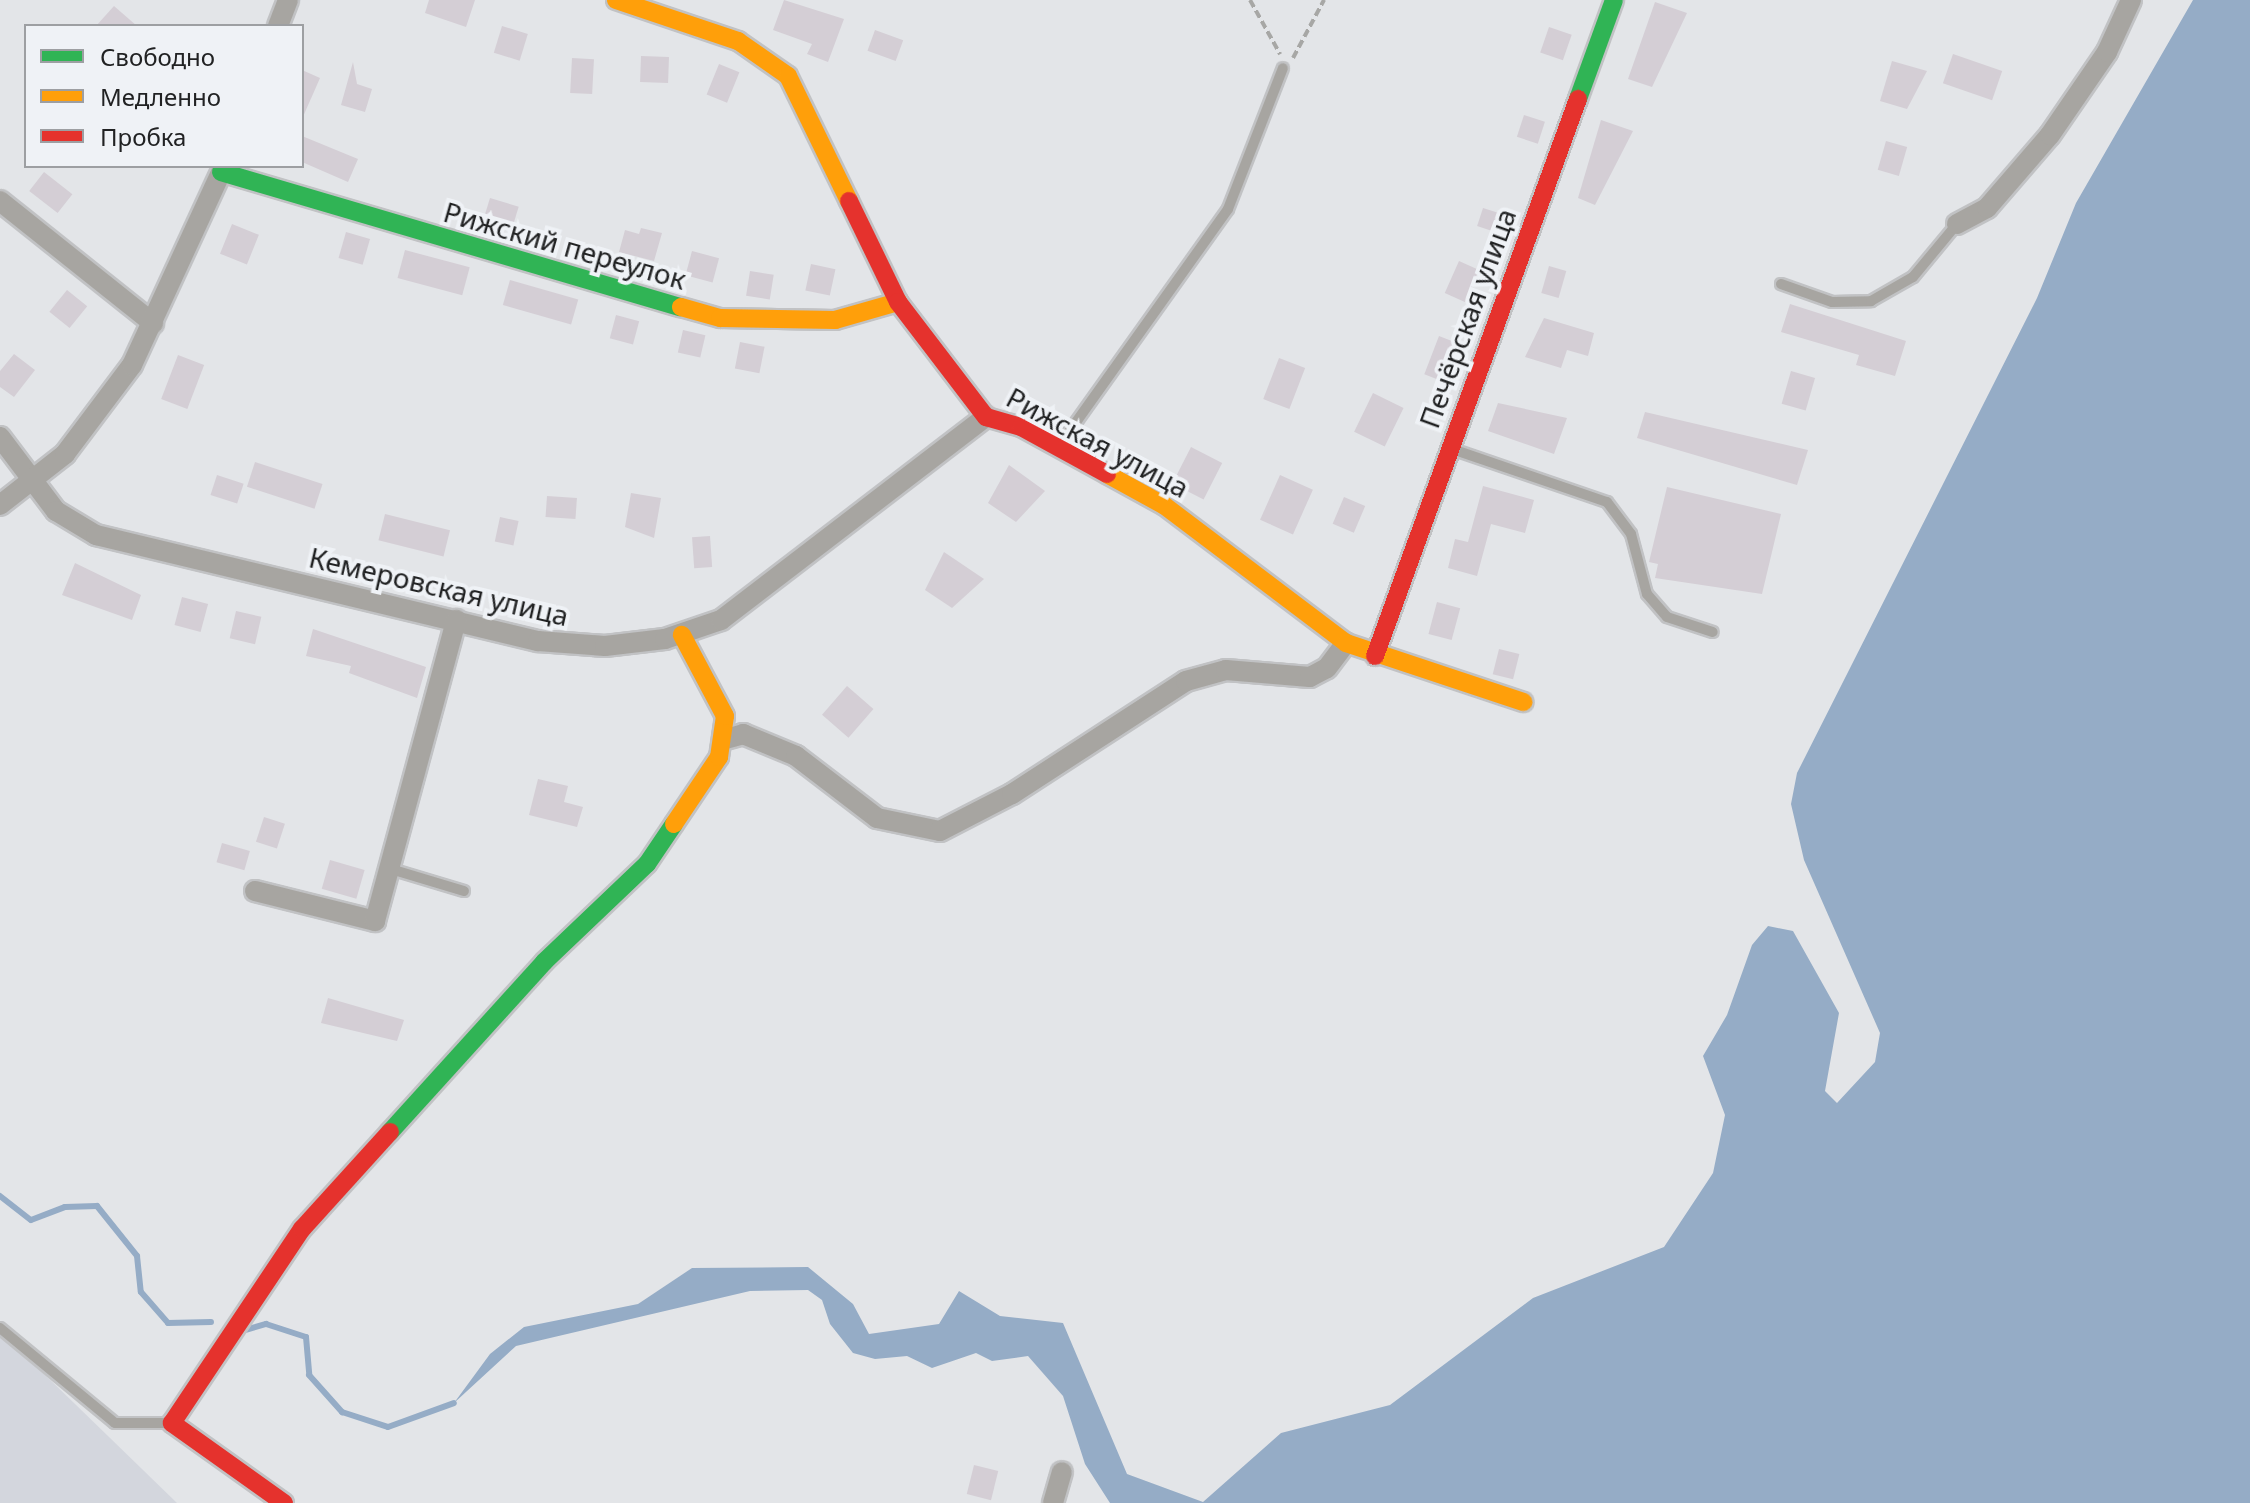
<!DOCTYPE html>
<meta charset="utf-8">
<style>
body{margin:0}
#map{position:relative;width:2250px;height:1503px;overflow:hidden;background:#e3e5e8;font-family:"Noto Sans",sans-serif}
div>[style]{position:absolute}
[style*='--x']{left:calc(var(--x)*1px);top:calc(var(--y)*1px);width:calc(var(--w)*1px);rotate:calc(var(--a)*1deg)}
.built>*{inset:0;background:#d3d6dd}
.water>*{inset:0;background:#95acc6}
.stream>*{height:6px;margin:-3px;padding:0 3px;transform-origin:3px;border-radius:3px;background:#95acc6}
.building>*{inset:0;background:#d4ced5;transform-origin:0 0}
.path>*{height:4px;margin-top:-2px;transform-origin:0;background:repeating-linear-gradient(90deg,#a7a7a5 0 8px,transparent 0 12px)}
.roads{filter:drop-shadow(2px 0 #c1c2c4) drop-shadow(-2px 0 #c1c2c4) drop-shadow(0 2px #c1c2c4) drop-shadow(0 -2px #c1c2c4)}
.lane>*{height:10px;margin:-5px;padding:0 5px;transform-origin:5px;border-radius:5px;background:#a7a5a1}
.street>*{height:20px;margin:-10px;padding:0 10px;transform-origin:10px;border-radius:10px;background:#a7a5a1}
.fast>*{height:18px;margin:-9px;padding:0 9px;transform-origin:9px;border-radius:9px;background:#30b455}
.slow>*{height:18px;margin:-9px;padding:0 9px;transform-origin:9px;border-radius:9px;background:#ff9f0a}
.jam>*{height:18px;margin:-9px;padding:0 9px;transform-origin:9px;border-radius:9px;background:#e5322d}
span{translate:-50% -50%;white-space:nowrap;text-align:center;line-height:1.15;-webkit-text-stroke:8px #eff2f6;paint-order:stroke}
.street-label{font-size:28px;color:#212223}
.legend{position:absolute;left:24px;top:24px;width:280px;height:144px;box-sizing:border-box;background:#eff2f6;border:2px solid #9d9fa2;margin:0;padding:10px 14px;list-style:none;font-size:24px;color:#212223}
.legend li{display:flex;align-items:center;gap:16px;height:40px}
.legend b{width:40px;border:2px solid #9d9fa2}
</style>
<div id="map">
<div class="built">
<i style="clip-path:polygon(0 1336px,6px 1337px,177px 1503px,0 1503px)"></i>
</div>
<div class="water">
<i style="clip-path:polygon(2193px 0,2250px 0,2250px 1503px,1110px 1503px,1085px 1464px,1063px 1396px,1028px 1356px,992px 1361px,976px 1353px,932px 1368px,907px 1356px,875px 1359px,853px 1353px,830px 1324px,822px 1300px,808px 1290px,750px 1291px,516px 1346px,454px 1403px,490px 1354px,524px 1327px,638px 1304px,692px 1268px,808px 1267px,853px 1304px,869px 1334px,939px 1324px,959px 1291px,1000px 1316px,1063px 1323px,1127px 1474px,1203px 1502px,1281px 1433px,1390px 1405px,1533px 1298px,1664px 1247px,1713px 1173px,1725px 1115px,1703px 1056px,1727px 1015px,1752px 945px,1768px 926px,1793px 931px,1839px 1013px,1825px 1091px,1837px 1103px,1875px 1062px,1880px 1033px,1804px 860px,1791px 804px,1797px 773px,2037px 298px,2076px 203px)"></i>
</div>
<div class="stream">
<i style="--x:0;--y:1196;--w:39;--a:38"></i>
<i style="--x:31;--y:1220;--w:36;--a:-21"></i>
<i style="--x:65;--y:1207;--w:32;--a:-2"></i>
<i style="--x:97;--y:1206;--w:64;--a:51.3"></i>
<i style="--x:137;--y:1256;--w:36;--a:84"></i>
<i style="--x:141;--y:1292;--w:41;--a:48.9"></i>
<i style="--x:168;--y:1323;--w:43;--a:-1.3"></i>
<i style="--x:245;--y:1330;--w:22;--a:-16"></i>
<i style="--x:266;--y:1324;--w:42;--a:18"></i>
<i style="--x:306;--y:1337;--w:38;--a:85"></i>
<i style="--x:309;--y:1375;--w:50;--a:48.3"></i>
<i style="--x:342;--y:1412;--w:48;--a:18.1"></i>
<i style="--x:388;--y:1427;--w:70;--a:-20"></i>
</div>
<div class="building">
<i style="clip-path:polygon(429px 0,475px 0,466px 27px,425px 13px)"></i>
<i style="clip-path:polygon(784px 0,844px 19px,828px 62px,807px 54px,812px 44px,773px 30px)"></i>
<i style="clip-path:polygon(1655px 2px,1687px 13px,1652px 87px,1628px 79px)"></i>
<i style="clip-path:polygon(114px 6px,137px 26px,96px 26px)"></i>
<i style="left:502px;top:26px;width:27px;height:28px;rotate:17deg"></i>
<i style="left:1549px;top:27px;width:24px;height:27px;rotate:19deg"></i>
<i style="left:875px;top:30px;width:30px;height:22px;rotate:20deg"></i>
<i style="left:1953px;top:54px;width:52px;height:31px;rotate:19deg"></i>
<i style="left:641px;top:56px;width:28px;height:26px;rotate:2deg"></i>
<i style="left:572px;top:58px;width:22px;height:35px;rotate:3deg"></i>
<i style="clip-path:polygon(1892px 61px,1927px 71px,1907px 109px,1880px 101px)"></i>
<i style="clip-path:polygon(353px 62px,357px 84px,372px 89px,365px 112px,341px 105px)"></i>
<i style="left:719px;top:64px;width:22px;height:33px;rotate:22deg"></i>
<i style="clip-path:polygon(302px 70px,320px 78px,302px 119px)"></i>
<i style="left:1524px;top:115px;width:22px;height:23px;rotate:18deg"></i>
<i style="clip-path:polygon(1601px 120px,1633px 131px,1595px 205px,1578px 198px)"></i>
<i style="clip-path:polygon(302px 136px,358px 159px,348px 182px,302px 162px)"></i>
<i style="left:1886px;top:141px;width:22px;height:30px;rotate:16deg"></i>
<i style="left:44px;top:172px;width:36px;height:24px;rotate:38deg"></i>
<i style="left:490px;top:198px;width:30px;height:22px;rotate:17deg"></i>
<i style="left:1483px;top:208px;width:19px;height:19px;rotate:18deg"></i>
<i style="left:232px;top:224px;width:29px;height:32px;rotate:22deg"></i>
<i style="clip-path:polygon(641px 228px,662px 233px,654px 261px,619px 252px,625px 230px,639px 234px)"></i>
<i style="left:346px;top:232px;width:25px;height:27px;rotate:16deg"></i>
<i style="left:405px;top:250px;width:67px;height:29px;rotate:15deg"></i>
<i style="left:692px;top:251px;width:28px;height:25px;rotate:15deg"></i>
<i style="left:1459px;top:261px;width:22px;height:35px;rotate:24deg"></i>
<i style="left:811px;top:264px;width:25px;height:27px;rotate:12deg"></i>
<i style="left:1549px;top:266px;width:18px;height:28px;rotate:16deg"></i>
<i style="left:750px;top:271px;width:24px;height:25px;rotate:9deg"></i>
<i style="left:510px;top:280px;width:71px;height:26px;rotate:16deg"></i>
<i style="left:67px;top:290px;width:26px;height:28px;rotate:39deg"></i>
<i style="clip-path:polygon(1790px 304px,1906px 341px,1895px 376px,1856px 365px,1859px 355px,1781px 332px)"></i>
<i style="left:616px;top:315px;width:24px;height:24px;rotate:15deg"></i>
<i style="clip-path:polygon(1544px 318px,1594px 333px,1588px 356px,1567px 350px,1561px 368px,1525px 357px)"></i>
<i style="left:683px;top:330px;width:23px;height:23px;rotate:13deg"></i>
<i style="left:1439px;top:336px;width:22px;height:41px;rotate:21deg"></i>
<i style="left:740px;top:342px;width:25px;height:27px;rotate:11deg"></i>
<i style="clip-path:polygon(14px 354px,35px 370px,14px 397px,0 387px,0 371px)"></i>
<i style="left:178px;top:355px;width:28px;height:47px;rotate:21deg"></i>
<i style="left:1279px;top:358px;width:28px;height:44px;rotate:21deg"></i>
<i style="left:1791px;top:371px;width:25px;height:34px;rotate:16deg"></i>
<i style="left:1373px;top:393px;width:34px;height:43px;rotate:26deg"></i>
<i style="clip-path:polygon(1498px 403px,1567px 418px,1554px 454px,1488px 431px)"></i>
<i style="clip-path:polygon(1645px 412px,1808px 450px,1797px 485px,1637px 438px)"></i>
<i style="left:1191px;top:447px;width:35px;height:41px;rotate:27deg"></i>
<i style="left:255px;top:462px;width:71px;height:26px;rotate:18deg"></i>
<i style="clip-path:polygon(1009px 465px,1045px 491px,1016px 522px,988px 503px)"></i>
<i style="left:217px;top:475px;width:28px;height:21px;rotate:18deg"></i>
<i style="left:1280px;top:475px;width:36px;height:49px;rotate:24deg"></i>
<i style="clip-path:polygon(1483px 486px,1534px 500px,1525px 533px,1491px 524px,1477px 576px,1448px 568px,1455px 539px,1468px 542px)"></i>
<i style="clip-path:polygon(1667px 487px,1781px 514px,1762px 594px,1655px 578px,1658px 564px,1649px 562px)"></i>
<i style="clip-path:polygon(631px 493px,661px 498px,654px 538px,625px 527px)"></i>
<i style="left:547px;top:496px;width:30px;height:21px;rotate:4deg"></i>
<i style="left:1344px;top:497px;width:23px;height:29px;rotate:23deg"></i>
<i style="left:385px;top:514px;width:67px;height:27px;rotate:14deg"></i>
<i style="left:500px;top:517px;width:19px;height:25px;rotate:12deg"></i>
<i style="left:710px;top:536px;width:31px;height:18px;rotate:86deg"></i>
<i style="clip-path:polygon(944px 552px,984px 579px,952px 608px,925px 590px)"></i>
<i style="clip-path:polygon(75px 563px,141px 595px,132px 620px,62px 595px)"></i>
<i style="left:182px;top:597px;width:27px;height:29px;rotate:15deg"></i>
<i style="left:1437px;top:602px;width:24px;height:33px;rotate:15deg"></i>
<i style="left:236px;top:611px;width:26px;height:28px;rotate:13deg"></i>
<i style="clip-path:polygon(313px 629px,426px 667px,417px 698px,349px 673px,351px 666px,306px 656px)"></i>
<i style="left:1499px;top:649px;width:21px;height:26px;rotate:14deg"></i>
<i style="left:847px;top:686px;width:35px;height:38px;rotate:41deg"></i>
<i style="clip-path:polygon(538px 779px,568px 786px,564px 802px,583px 807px,577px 827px,529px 815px)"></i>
<i style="left:264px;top:817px;width:22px;height:26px;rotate:18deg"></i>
<i style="left:222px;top:843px;width:29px;height:20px;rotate:16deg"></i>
<i style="left:330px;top:860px;width:36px;height:30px;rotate:16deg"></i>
<i style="clip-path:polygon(328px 998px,404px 1020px,397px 1041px,321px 1023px)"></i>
<i style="left:974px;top:1465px;width:25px;height:30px;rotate:14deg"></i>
</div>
<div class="path">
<i style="--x:1250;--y:0;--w:62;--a:60.9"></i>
<i style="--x:1293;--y:58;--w:66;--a:-61.9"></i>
</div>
<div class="roads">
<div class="lane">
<i style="--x:1781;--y:284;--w:54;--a:19.4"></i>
<i style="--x:1832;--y:302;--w:39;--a:-1"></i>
<i style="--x:1871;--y:301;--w:48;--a:-29.7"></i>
<i style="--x:1913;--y:277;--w:69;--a:-50.3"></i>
<i style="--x:1059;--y:446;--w:291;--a:-54.5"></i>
<i style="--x:1228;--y:209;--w:151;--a:-68.7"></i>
<i style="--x:1452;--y:449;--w:164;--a:18.9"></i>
<i style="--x:1607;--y:502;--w:40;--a:53"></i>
<i style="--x:1631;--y:534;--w:62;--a:75.1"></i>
<i style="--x:1647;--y:594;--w:30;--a:49"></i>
<i style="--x:1667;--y:617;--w:48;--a:18.1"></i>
<i style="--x:394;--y:870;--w:73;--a:16.7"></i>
<i style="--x:0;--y:1328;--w:149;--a:39.6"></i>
<i style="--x:115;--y:1423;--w:56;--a:0"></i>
</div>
<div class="street">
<i style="--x:278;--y:26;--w:28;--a:-69"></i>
<i style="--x:0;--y:201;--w:196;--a:38.6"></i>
<i style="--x:1957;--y:224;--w:34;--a:-28"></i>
<i style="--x:1987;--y:208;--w:96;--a:-49.2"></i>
<i style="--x:2050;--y:135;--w:101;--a:-55.5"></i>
<i style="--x:2107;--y:52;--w:57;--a:-65.2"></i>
<i style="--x:0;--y:437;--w:93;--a:52.9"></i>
<i style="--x:56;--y:511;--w:47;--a:31"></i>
<i style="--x:96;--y:535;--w:455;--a:13.5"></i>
<i style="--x:538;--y:641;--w:67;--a:4.3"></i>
<i style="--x:605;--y:646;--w:60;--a:-6.7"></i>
<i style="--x:665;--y:639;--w:59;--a:-18.7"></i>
<i style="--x:721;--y:620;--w:334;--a:-37.5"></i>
<i style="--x:0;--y:505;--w:83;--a:-38.1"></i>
<i style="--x:65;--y:454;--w:111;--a:-53"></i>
<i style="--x:132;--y:365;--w:219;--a:-65.2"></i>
<i style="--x:726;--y:739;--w:18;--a:-16"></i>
<i style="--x:743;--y:734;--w:57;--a:22.5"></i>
<i style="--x:796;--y:756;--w:102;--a:37.4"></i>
<i style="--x:877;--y:818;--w:64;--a:11.7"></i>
<i style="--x:940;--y:831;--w:81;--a:-27.2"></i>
<i style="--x:1012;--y:794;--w:207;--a:-33"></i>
<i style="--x:1186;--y:681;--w:41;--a:-15.4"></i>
<i style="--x:1226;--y:670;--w:84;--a:4.8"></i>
<i style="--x:1310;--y:677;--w:19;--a:-28"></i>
<i style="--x:1327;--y:668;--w:31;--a:-53"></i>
<i style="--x:255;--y:891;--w:124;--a:14"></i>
<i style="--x:375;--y:921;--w:312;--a:-74.9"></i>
<i style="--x:1053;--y:1503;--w:32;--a:-74"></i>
</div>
<div class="fast">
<i style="--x:1578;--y:99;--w:105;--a:-70"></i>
<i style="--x:221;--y:172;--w:479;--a:16.4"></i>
<i style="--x:390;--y:1132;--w:229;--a:-47.8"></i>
<i style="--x:544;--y:962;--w:142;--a:-43.6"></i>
<i style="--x:647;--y:864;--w:48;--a:-56"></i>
</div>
<div class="slow">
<i style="--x:616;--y:0;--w:129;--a:18.6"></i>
<i style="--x:738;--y:41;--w:61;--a:35"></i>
<i style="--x:788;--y:76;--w:139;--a:64"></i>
<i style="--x:681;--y:307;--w:41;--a:15.8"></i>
<i style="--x:720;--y:318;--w:115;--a:1"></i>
<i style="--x:835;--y:320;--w:66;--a:-15.9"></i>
<i style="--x:1107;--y:474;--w:66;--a:28.9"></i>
<i style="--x:1165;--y:506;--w:227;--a:37.1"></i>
<i style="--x:1346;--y:643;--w:187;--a:18.4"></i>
<i style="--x:674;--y:824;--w:81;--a:-56.1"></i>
<i style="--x:719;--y:757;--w:41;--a:-81.7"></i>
<i style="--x:725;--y:716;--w:92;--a:-118"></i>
</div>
<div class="jam">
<i style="--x:849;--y:201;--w:112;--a:64.1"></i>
<i style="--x:898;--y:302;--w:145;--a:52.6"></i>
<i style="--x:986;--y:417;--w:36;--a:16"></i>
<i style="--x:1021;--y:427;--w:98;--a:28.7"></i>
<i style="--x:1375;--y:656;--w:593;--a:-69.98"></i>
<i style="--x:284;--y:1503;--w:138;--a:-144.5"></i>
<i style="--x:172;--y:1423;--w:234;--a:-56.2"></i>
<i style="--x:302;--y:1229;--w:131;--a:-47.8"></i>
</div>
</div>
<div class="street-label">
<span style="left:565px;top:245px;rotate:16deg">Рижский переулок</span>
<span style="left:1467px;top:318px;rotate:-70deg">Печёрская улица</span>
<span style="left:1098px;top:442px;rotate:28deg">Рижская улица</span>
<span style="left:439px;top:586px;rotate:13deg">Кемеровская улица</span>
</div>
<ul class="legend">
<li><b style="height:10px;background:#30b455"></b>Свободно</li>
<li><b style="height:10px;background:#ff9f0a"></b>Медленно</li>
<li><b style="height:10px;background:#e5322d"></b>Пробка</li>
</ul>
</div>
